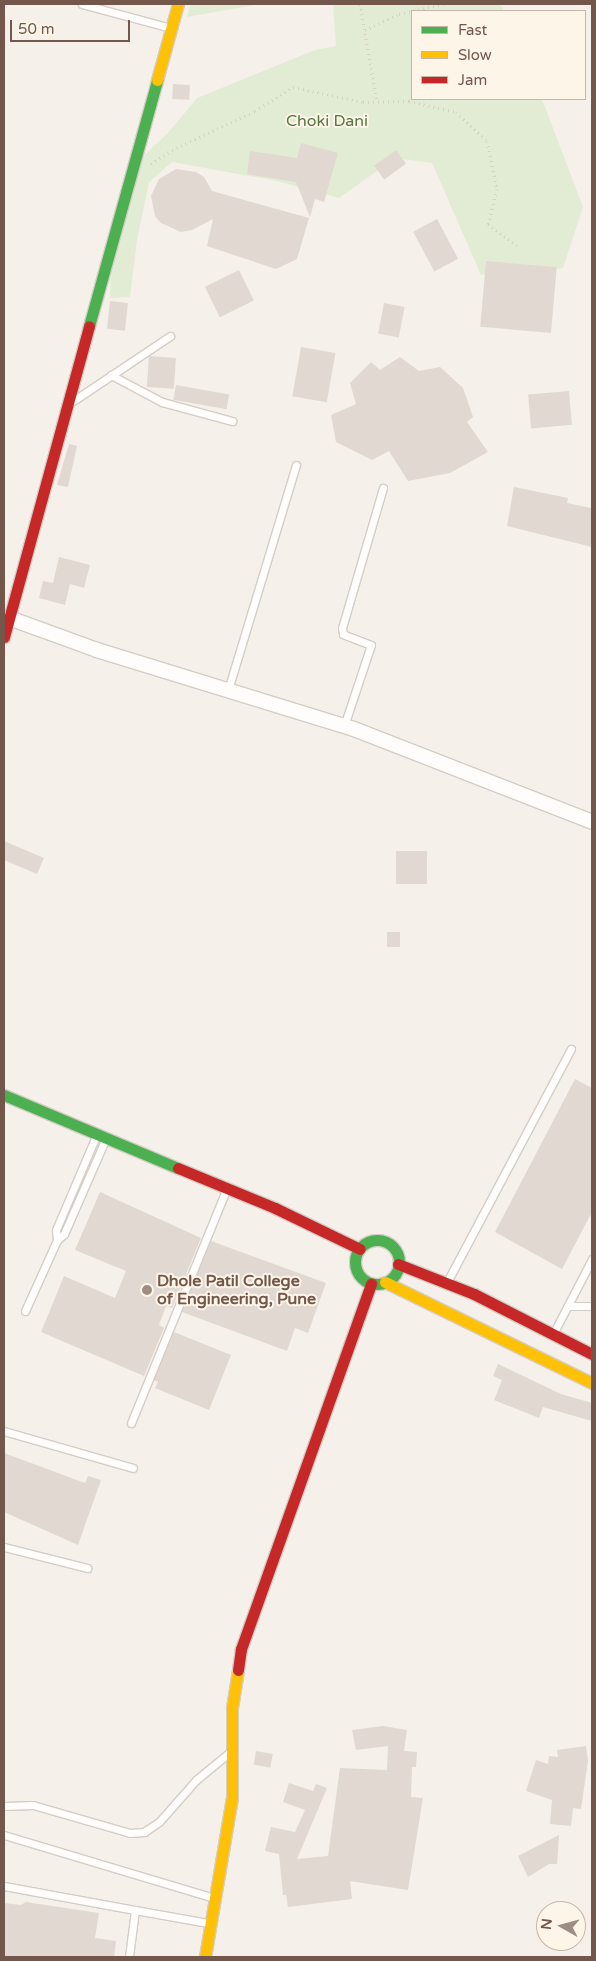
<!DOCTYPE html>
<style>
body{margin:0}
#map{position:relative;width:596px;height:1961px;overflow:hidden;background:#f5f0e9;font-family:"Varela Round",sans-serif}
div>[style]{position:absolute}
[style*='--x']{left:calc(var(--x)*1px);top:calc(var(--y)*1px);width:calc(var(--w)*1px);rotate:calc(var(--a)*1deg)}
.green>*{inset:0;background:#e2ecd4}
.building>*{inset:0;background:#e1d8d1;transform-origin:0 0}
.path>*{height:3px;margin-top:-1.5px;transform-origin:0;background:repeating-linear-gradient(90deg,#d7cfca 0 1px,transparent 0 5px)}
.roads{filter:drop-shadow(1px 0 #d4cdc7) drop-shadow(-1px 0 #d4cdc7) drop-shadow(0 1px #d4cdc7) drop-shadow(0 -1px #d4cdc7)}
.lane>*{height:7px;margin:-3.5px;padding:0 3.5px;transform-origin:3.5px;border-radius:3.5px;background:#fefdfc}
.street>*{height:14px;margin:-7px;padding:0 7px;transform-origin:7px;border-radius:7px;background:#fefdfc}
.fast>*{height:11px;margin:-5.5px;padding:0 5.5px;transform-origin:5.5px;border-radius:5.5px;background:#4caf50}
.fast>.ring{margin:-5.5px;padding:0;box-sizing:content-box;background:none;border:11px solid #4caf50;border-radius:50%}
.slow>*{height:11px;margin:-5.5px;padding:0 5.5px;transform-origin:5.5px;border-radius:5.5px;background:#ffc107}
.jam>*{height:11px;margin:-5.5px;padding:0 5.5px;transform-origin:5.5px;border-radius:5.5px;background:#c62828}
.dots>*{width:14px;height:14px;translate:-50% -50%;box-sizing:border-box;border:2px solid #fef5e9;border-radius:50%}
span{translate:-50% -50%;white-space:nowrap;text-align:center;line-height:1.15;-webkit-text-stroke:4px #fef5e9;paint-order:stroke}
.park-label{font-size:16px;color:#547742}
.poi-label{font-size:16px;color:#72574a;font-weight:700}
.left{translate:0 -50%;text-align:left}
.frame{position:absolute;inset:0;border:5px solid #72574a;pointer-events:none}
.legend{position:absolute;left:411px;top:10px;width:175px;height:90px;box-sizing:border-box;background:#fef5e9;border:1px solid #c6b6a9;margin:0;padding:6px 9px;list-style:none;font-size:15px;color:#72574a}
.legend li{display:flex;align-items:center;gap:10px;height:25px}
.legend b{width:25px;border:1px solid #c6b6a9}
.north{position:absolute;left:536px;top:1901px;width:50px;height:50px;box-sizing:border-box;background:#fef5e9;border:1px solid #c6b6a9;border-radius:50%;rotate:277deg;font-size:14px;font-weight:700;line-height:20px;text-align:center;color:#72574a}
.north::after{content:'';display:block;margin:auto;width:18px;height:22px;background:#a08d82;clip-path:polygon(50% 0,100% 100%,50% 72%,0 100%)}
.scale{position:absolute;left:10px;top:20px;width:120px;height:22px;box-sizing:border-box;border:2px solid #72574a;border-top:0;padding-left:6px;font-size:15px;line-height:18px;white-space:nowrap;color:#72574a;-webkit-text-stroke:4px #fef5e9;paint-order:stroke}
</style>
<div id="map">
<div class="green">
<i style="clip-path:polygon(191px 4px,260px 4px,187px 17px)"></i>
<i style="clip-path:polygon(333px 4px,500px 4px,504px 11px,412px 11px,412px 99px,542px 99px,583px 207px,563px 268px,481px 275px,432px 163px,395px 158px,339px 198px,277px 181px,172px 162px,149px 182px,137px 240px,130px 297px,110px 298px,111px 263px,142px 157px,167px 134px,197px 98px,315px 50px,336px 46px)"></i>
</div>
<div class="building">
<i style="left:173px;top:84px;width:17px;height:15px;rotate:3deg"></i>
<i style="clip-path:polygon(301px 143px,338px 153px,324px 202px,315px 199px,310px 217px,296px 182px,247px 174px,250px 151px,297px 158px)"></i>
<i style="left:396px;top:150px;width:17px;height:27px;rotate:54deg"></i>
<i style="clip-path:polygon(176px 169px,196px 172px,204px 177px,212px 191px,309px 218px,297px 259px,276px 269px,207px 246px,213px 219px,192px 230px,181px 232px,161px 223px,155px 216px,151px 196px,159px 179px)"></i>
<i style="left:437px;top:219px;width:45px;height:27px;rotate:62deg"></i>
<i style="left:486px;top:261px;width:71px;height:66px;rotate:5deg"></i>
<i style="left:239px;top:270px;width:34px;height:38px;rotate:64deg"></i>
<i style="left:110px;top:301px;width:18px;height:28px;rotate:6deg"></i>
<i style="left:384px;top:303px;width:21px;height:31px;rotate:11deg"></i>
<i style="left:301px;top:347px;width:35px;height:50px;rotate:10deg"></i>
<i style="left:149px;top:356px;width:27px;height:31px;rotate:4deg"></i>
<i style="clip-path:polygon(400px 357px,419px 371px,440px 367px,463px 388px,473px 417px,467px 422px,488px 452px,450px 473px,408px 481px,389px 451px,372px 460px,336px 442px,331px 415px,356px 404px,350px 383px,371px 362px,380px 370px)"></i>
<i style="left:176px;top:385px;width:54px;height:15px;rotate:10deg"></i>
<i style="left:569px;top:391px;width:34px;height:41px;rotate:85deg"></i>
<i style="clip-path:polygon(69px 444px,77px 446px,68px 487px,57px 485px)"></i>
<i style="clip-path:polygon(514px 487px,568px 498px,567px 503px,591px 508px,592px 547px,507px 526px)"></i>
<i style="clip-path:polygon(59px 557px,90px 565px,84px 588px,70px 584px,65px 605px,39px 598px,43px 581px,53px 583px)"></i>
<i style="clip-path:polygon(4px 841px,44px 858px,37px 874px,4px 860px)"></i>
<i style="left:396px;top:851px;width:31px;height:33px"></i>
<i style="left:387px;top:932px;width:13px;height:15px"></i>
<i style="clip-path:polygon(575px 1079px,592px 1088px,592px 1212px,562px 1269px,495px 1232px)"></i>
<i style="clip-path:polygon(100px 1192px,201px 1238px,172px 1308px,166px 1306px,159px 1325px,164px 1328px,144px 1376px,41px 1332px,64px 1276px,115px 1298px,126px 1271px,75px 1250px)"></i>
<i style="clip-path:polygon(211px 1241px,326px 1283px,308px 1333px,295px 1328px,287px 1351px,182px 1312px)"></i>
<i style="clip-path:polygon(174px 1332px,231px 1355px,209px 1410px,155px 1388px,158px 1382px,154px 1380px)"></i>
<i style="clip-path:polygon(498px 1364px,561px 1394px,592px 1403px,592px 1421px,543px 1407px,539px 1418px,494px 1400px,502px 1380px,493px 1376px)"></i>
<i style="clip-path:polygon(4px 1453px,85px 1483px,88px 1476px,101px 1480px,78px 1545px,4px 1512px)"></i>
<i style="clip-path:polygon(383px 1726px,407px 1730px,404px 1751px,417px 1752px,416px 1767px,412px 1767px,411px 1797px,423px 1798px,408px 1890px,350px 1881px,352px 1899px,288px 1907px,286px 1895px,283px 1895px,279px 1854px,265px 1851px,271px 1827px,295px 1832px,305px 1810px,283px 1802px,289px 1783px,313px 1791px,316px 1784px,327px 1788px,297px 1859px,328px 1856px,340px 1768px,387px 1770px,388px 1746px,356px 1750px,352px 1730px)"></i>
<i style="clip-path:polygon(586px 1746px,588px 1761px,581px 1809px,573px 1808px,571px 1826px,550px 1824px,552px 1800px,526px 1791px,536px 1760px,548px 1764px,549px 1756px,558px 1757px,557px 1750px)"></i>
<i style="left:256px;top:1751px;width:17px;height:14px;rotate:10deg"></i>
<i style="clip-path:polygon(559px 1835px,557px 1864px,549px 1864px,528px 1877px,518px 1856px)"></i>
<i style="clip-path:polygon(26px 1902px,99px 1913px,95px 1938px,116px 1941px,114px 1957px,4px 1957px,4px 1903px,21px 1905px)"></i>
</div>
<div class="path">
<i style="--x:360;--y:4;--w:99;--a:80.2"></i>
<i style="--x:365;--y:30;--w:38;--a:-25"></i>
<i style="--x:399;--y:14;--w:46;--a:-12.5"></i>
<i style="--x:151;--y:164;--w:25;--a:-34"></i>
<i style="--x:172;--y:150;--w:92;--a:-25.2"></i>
<i style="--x:255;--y:111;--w:45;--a:-32.3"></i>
<i style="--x:293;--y:87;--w:72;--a:12.1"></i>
<i style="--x:363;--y:102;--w:46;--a:-1.2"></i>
<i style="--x:409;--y:101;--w:48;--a:13.2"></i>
<i style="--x:456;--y:112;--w:42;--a:43.1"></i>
<i style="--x:487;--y:141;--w:49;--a:78.2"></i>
<i style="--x:497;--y:189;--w:36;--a:104"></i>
<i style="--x:488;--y:224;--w:36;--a:36"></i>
</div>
<div class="roads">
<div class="lane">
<i style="--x:82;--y:4;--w:92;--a:15.1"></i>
<i style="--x:111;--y:375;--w:58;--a:27.9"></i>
<i style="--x:162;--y:402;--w:73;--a:15.2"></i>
<i style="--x:73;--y:401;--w:117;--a:-33.8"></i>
<i style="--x:228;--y:690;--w:235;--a:-73.2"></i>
<i style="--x:344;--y:726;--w:85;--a:-71.6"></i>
<i style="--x:371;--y:645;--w:30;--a:-159"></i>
<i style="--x:343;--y:634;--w:6;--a:-99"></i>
<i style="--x:342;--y:628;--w:146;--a:-73.7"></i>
<i style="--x:96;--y:1136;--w:102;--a:113.1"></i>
<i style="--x:56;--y:1230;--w:10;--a:84"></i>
<i style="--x:57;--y:1240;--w:9;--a:-41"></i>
<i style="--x:64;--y:1234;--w:105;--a:-66.4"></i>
<i style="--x:447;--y:1282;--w:264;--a:-62"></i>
<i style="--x:568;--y:1306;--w:24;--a:0"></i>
<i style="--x:25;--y:1311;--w:78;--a:-65.7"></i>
<i style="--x:553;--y:1334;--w:85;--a:-62.5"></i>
<i style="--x:131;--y:1423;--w:252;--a:-67.8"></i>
<i style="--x:4;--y:1431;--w:134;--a:16"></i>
<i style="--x:4;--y:1547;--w:86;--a:14.2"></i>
<i style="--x:4;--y:1806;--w:29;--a:-2"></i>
<i style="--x:33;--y:1805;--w:101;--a:16.1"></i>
<i style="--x:130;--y:1833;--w:14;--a:-4"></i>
<i style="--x:144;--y:1832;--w:18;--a:-34"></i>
<i style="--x:159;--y:1822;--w:56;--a:-48.6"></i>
<i style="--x:196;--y:1780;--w:44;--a:-39.5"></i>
<i style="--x:4;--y:1835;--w:219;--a:16.7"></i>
<i style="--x:4;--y:1886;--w:133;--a:10.4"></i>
<i style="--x:135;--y:1910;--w:47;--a:97.3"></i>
<i style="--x:135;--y:1910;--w:74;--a:10.1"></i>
</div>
<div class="street">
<i style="--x:9;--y:618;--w:94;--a:20"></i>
<i style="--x:97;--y:650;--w:269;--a:17.1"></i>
<i style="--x:354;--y:729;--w:256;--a:21.3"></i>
</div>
<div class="fast">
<i style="--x:89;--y:326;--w:255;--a:-74.5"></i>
<i style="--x:4;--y:1095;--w:189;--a:22.8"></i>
<i class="ring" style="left:355px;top:1240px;width:33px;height:33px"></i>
</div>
<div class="slow">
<i style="--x:157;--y:80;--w:79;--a:-74.6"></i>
<i style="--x:385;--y:1282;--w:230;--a:26"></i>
<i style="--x:205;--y:1957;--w:161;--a:-80.4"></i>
<i style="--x:232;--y:1798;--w:90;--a:-90"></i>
<i style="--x:232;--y:1708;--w:38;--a:-81"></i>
</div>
<div class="jam">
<i style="--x:4;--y:637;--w:322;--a:-74.7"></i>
<i style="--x:178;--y:1168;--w:105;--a:22.4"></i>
<i style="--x:275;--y:1208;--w:94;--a:25.8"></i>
<i style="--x:398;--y:1264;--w:82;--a:21.5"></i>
<i style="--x:474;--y:1294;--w:132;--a:27"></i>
<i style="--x:238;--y:1670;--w:21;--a:-82"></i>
<i style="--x:241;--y:1649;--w:388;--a:-70.4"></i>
</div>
</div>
<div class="dots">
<i style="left:147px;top:1290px;background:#a08d82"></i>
</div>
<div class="park-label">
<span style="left:327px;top:121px">Choki Dani</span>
</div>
<div class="poi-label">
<span class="left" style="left:157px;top:1290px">Dhole Patil College<br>of Engineering, Pune</span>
</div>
<div class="frame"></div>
<ul class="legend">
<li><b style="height:6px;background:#4caf50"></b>Fast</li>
<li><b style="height:6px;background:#ffc107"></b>Slow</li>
<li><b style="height:6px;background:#c62828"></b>Jam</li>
</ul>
<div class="north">N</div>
<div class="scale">50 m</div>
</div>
